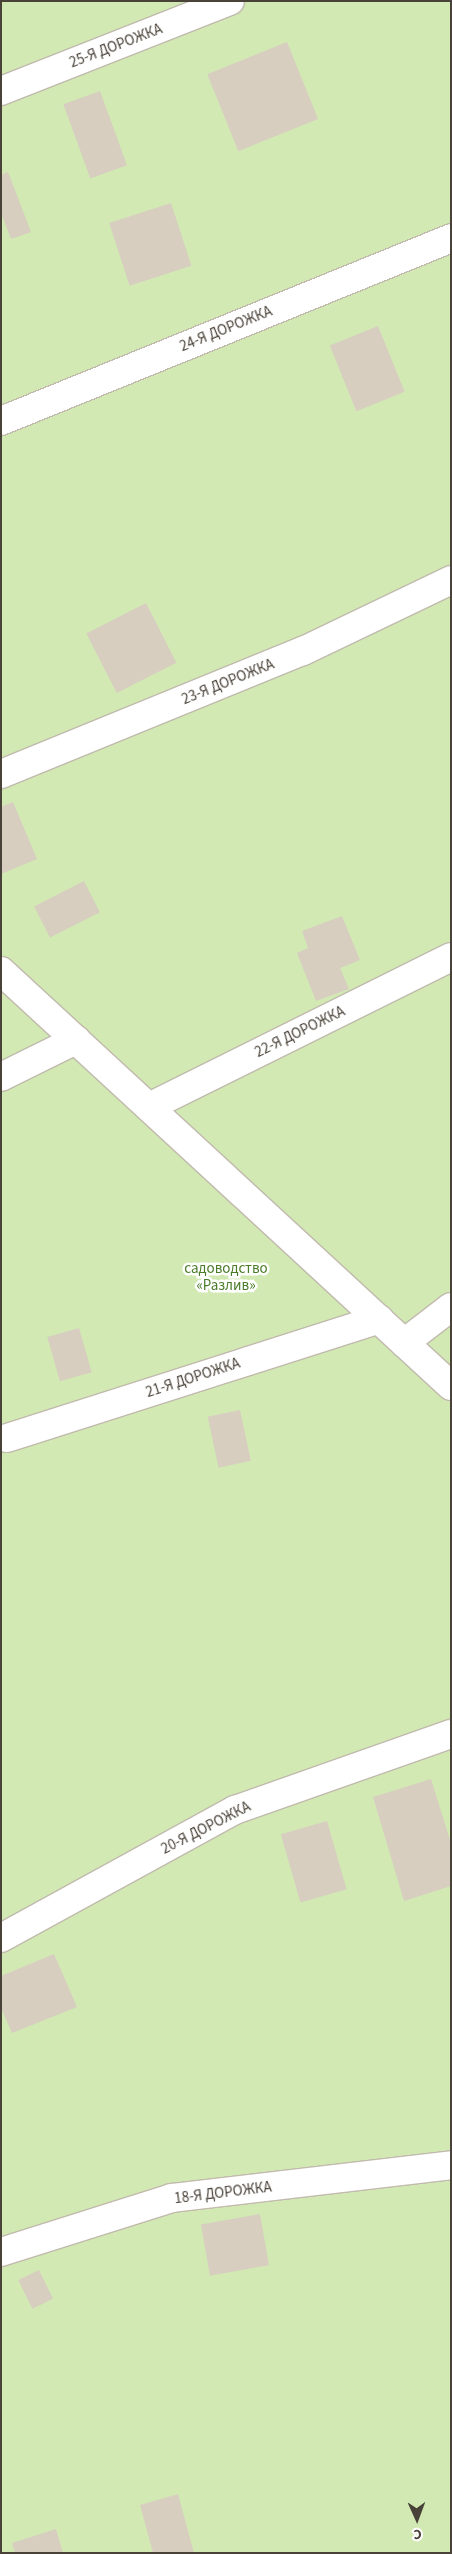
<!DOCTYPE html>
<meta charset="utf-8">
<style>
body{margin:0}
#map{position:relative;width:452px;height:2554px;overflow:hidden;background:#f5f2eb;font-family:"Source Sans 3",sans-serif}
div>[style]{position:absolute}
[style*='--x']{left:calc(var(--x)*1px);top:calc(var(--y)*1px);width:calc(var(--w)*1px);rotate:calc(var(--a)*1deg)}
.green>*{inset:0;background:#d2e9b4;transform-origin:0 0}
.building>*{inset:0;background:#d7cec0;transform-origin:0 0}
.roads{filter:drop-shadow(1px 0 #c1baad) drop-shadow(-1px 0 #c1baad) drop-shadow(0 1px #c1baad) drop-shadow(0 -1px #c1baad)}
.minor>*{height:28px;margin:-14px;padding:0 14px;transform-origin:14px;border-radius:14px;background:#fff}
span{translate:-50% -50%;white-space:nowrap;text-align:center;line-height:1.15;-webkit-text-stroke:5px #fff;paint-order:stroke}
.street-label{font-size:15px;color:#494238}
.park-label{font-size:15px;color:#4a7c2a}
.frame{position:absolute;inset:0;border:2px solid #494238;pointer-events:none}
.north{position:absolute;left:392px;top:2494px;width:50px;height:50px;-webkit-text-stroke:4px #fff;paint-order:stroke;rotate:178deg;font-size:14px;font-weight:700;line-height:20px;text-align:center;color:#494238}
.north::after{content:'';display:block;margin:auto;width:18px;height:22px;background:#494238;clip-path:polygon(50% 0,100% 100%,50% 72%,0 100%)}
</style>
<div id="map">
<div class="green">
<i style="left:1px;top:1px;width:450px;height:2552px"></i>
</div>
<div class="building">
<i style="left:287px;top:42px;width:83px;height:86px;rotate:68deg"></i>
<i style="left:100px;top:91px;width:79px;height:39px;rotate:70deg"></i>
<i style="clip-path:polygon(8px 172px,31px 232px,11px 239px,1px 213px,1px 175px)"></i>
<i style="left:171px;top:203px;width:66px;height:65px;rotate:72deg"></i>
<i style="left:378px;top:326px;width:71px;height:52px;rotate:68deg"></i>
<i style="left:146px;top:603px;width:67px;height:67px;rotate:63deg"></i>
<i style="clip-path:polygon(13px 802px,37px 859px,1px 874px,1px 807px)"></i>
<i style="left:84px;top:881px;width:35px;height:56px;rotate:63deg"></i>
<i style="clip-path:polygon(342px 916px,360px 960px,340px 968px,349px 989px,316px 1001px,297px 953px,308px 948px,302px 931px)"></i>
<i style="left:79px;top:1328px;width:46px;height:33px;rotate:74deg"></i>
<i style="left:240px;top:1410px;width:52px;height:33px;rotate:78deg"></i>
<i style="clip-path:polygon(431px 1779px,451px 1843px,451px 1886px,404px 1901px,373px 1797px)"></i>
<i style="left:327px;top:1821px;width:71px;height:48px;rotate:74deg"></i>
<i style="clip-path:polygon(54px 1954px,77px 2007px,12px 2033px,1px 2008px,1px 1976px)"></i>
<i style="left:260px;top:2214px;width:52px;height:60px;rotate:80deg"></i>
<i style="left:39px;top:2270px;width:32px;height:23px;rotate:64deg"></i>
<i style="clip-path:polygon(178px 2494px,194px 2553px,153px 2553px,140px 2505px)"></i>
<i style="clip-path:polygon(56px 2529px,63px 2553px,15px 2553px,12px 2543px)"></i>
</div>
<div class="roads">
<div class="minor">
<i style="--x:1;--y:91;--w:246;--a:-21.5"></i>
<i style="--x:1;--y:421;--w:486;--a:-22.1"></i>
<i style="--x:1;--y:774;--w:326;--a:-22.2"></i>
<i style="--x:303;--y:651;--w:164;--a:-25.6"></i>
<i style="--x:1;--y:971;--w:612;--a:42.68"></i>
<i style="--x:1;--y:1077;--w:84;--a:-26.3"></i>
<i style="--x:149;--y:1107;--w:337;--a:-26.4"></i>
<i style="--x:404;--y:1343;--w:59;--a:-37.5"></i>
<i style="--x:7;--y:1438;--w:391;--a:-17.7"></i>
<i style="--x:1;--y:1938;--w:267;--a:-28.7"></i>
<i style="--x:235;--y:1810;--w:229;--a:-19.4"></i>
<i style="--x:1;--y:2252;--w:179;--a:-17.5"></i>
<i style="--x:172;--y:2198;--w:281;--a:-6.7"></i>
</div>
</div>
<div class="street-label">
<span style="left:116px;top:46px;rotate:-21deg">25-Я ДОРОЖКА</span>
<span style="left:226px;top:329px;rotate:-22deg">24-Я ДОРОЖКА</span>
<span style="left:228px;top:682px;rotate:-22deg">23-Я ДОРОЖКА</span>
<span style="left:300px;top:1032px;rotate:-26deg">22-Я ДОРОЖКА</span>
<span style="left:193px;top:1378px;rotate:-18deg">21-Я ДОРОЖКА</span>
<span style="left:206px;top:1828px;rotate:-27deg">20-Я ДОРОЖКА</span>
<span style="left:223px;top:2193px;rotate:-7deg">18-Я ДОРОЖКА</span>
</div>
<div class="park-label">
<span style="left:226px;top:1277px">садоводство<br>«Разлив»</span>
</div>
<div class="frame"></div>
<div class="north">С</div>
</div>
